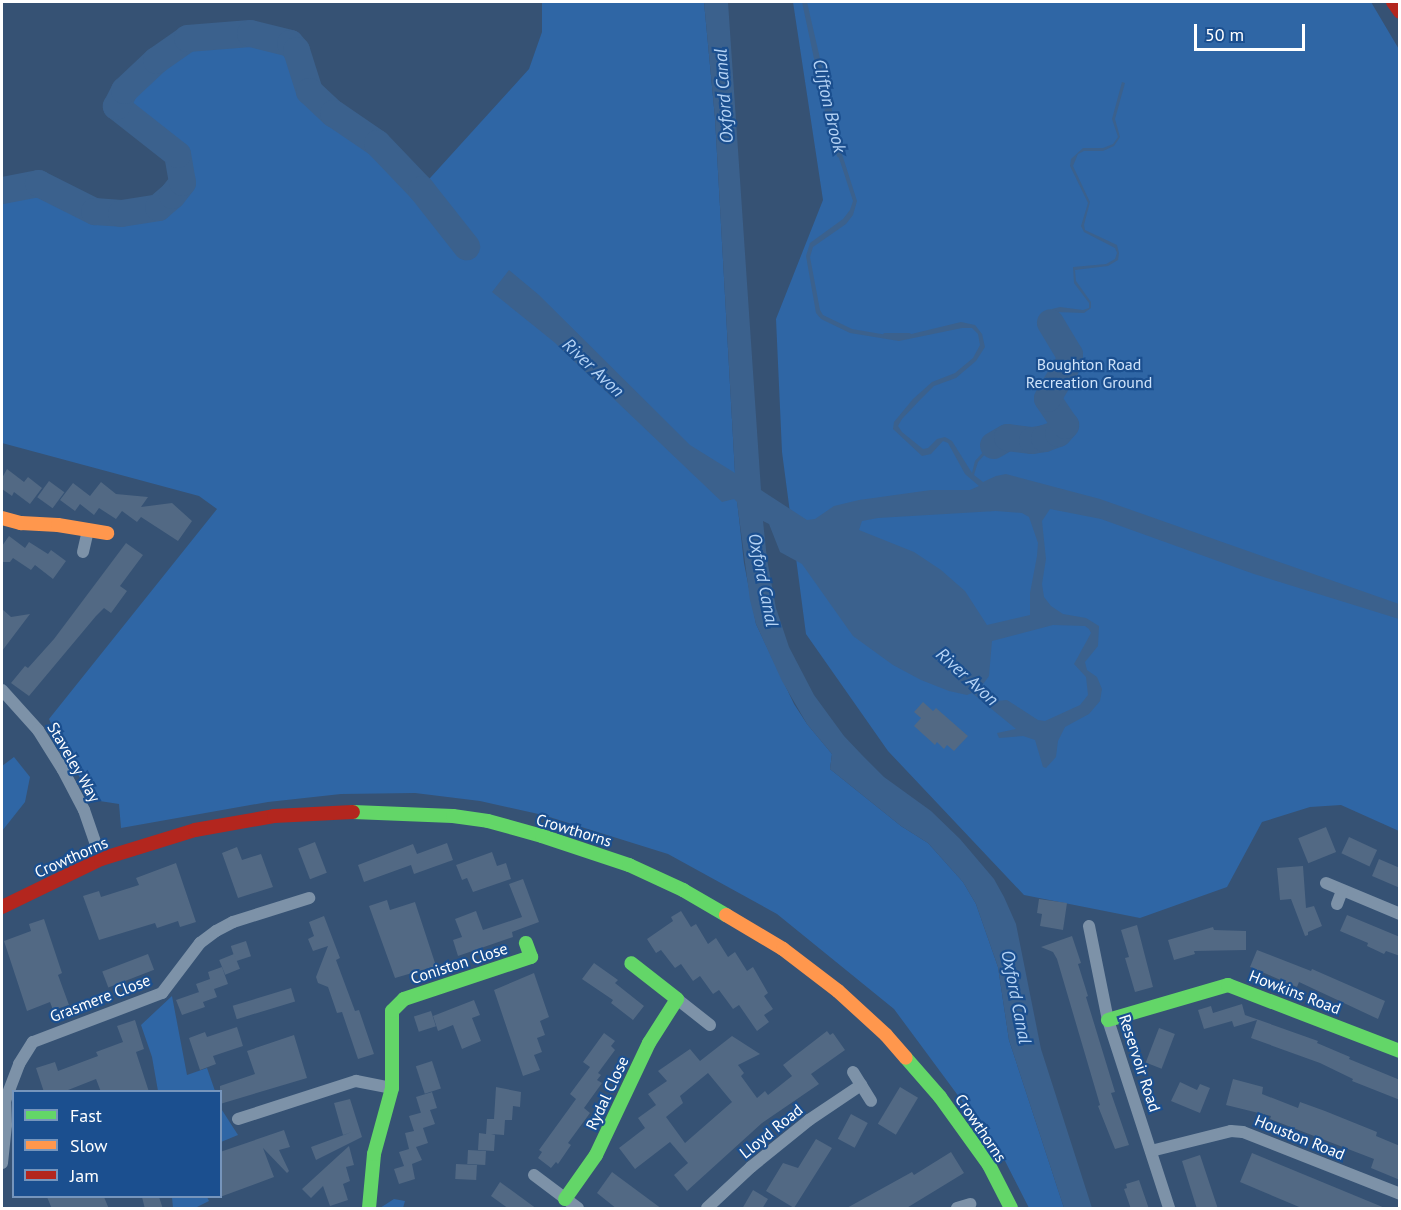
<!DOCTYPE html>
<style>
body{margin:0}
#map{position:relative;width:1401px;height:1210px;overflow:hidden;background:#365274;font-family:"PT Sans",sans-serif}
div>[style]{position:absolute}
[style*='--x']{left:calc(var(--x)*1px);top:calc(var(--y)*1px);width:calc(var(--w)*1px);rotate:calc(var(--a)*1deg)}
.green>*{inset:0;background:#2f66a5}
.water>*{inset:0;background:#3b618d}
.stream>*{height:4.5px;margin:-2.25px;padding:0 2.25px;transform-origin:2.25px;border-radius:2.25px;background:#3b618d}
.river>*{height:27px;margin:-13.5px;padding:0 13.5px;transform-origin:13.5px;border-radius:13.5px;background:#3b618d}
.building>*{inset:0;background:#526984;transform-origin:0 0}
.street>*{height:12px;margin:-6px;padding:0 6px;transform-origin:6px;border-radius:6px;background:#7d92a8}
.fast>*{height:14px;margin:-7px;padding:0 7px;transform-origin:7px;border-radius:7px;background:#63d668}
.slow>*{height:14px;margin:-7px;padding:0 7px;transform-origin:7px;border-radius:7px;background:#ff974d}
.jam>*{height:14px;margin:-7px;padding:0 7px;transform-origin:7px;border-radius:7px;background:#b3261e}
span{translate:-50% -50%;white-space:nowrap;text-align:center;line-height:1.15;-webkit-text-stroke:4.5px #1b4f8f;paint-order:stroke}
.park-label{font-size:16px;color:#cfe3fa}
.street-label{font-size:16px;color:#fff}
.water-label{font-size:18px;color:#b5d3f5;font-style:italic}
.frame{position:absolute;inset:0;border:3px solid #fff;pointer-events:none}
.legend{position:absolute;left:12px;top:1090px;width:210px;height:108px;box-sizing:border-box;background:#1b4f8f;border:2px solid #7695bc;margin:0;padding:8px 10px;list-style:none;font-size:18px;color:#fff}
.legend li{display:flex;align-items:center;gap:12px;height:30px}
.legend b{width:30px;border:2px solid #7695bc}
.scale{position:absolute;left:1194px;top:24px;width:111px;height:27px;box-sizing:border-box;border:3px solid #fff;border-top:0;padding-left:8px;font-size:18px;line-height:21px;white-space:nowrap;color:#fff;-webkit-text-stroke:4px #1b4f8f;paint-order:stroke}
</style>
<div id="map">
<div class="green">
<i style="clip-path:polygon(542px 2px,704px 2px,715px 118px,736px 491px,744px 563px,756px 624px,794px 704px,807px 724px,832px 754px,830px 769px,901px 826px,928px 843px,963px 882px,976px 904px,998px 967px,1009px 1040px,1064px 1208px,1029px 1208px,1002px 1155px,894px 1009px,777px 914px,668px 854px,543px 815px,480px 801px,415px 793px,341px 794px,268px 802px,121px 828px,119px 804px,93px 800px,59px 742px,49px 719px,217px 509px,199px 496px,2px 443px,2px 190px,38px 183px,94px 211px,121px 213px,158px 206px,172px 195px,182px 182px,177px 154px,116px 106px,124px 90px,156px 60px,187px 38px,250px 33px,290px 43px,296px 50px,309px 91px,333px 113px,377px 143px,421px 188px,529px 69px,542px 32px)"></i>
<i style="clip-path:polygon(793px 2px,1371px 2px,1400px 51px,1399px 831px,1341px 805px,1310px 807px,1262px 822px,1227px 887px,1140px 918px,1024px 895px,888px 751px,806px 634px,782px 452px,776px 319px,823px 200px)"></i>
<i style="clip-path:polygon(14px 757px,30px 777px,25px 802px,2px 831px,2px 766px)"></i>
<i style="clip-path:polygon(172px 996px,187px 1075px,207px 1068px,215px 1091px,158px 1091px,152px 1057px,141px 1025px)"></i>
<i style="clip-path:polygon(220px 1107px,238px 1135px,221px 1142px,220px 1142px)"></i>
<i style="clip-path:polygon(172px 1197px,207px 1197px,209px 1201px,195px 1208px,173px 1208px)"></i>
<i style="clip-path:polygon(394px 1199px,405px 1201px,403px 1208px,380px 1208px)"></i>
</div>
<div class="water">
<i style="clip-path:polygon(evenodd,704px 2px,728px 2px,761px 490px,807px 520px,815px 519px,834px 506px,859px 500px,931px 490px,970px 490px,979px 486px,965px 474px,948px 443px,943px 441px,931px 454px,922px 456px,893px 429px,894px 422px,913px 399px,932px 382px,955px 373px,973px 358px,980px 345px,978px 334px,972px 328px,962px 328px,899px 341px,850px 333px,821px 319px,816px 313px,806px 256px,810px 243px,843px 219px,850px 210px,853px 201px,838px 155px,816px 68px,802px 2px,807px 2px,842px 154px,857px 201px,853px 215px,846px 224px,813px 247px,810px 257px,820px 310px,823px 315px,852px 329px,899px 337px,961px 322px,975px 325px,982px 334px,985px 347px,976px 361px,956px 378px,934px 386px,919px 401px,902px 419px,898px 426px,902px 432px,923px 449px,928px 448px,937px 439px,945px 437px,952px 441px,972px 473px,975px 461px,986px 449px,1005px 436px,1048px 438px,1063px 425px,1047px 407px,1045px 398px,1066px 363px,1066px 353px,1053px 333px,1048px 319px,1052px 309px,1060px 307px,1083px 310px,1089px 308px,1089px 303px,1074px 283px,1073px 267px,1106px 264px,1115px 259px,1117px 253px,1115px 248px,1084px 232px,1081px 226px,1088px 203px,1070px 166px,1071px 159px,1083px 148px,1103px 148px,1113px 144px,1118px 137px,1112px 119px,1122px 82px,1125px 83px,1115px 119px,1120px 137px,1114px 146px,1103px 151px,1084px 151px,1078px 154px,1073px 166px,1090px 202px,1084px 225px,1085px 230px,1117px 245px,1119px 253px,1118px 260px,1108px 266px,1075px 270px,1076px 281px,1091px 302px,1091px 308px,1084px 313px,1055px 312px,1051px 320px,1069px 351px,1068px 365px,1049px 399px,1065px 423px,1059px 434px,1050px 440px,1007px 440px,988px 451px,978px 462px,974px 475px,983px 482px,996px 476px,1006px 474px,1100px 499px,1399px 604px,1399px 619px,1254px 574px,1101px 519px,1050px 509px,1042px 521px,1046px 559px,1042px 584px,1044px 597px,1051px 606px,1063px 614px,1086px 618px,1099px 626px,1098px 646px,1085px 662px,1087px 670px,1097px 677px,1102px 689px,1100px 701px,1089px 714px,1065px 727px,1058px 741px,1056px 757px,1046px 768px,1043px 767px,1035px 740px,1023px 736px,999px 738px,997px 733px,1016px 729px,972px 693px,967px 695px,949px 691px,921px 680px,893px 665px,853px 636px,802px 564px,780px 552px,769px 524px,763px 521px,767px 559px,776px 608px,789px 647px,814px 695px,844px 736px,862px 755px,884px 777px,931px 811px,960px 839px,994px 879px,1004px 897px,1016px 924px,1041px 1049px,1092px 1208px,1064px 1208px,1009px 1040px,998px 967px,976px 904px,963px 882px,928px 843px,901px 826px,830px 769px,832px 754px,807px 724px,782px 681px,756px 624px,750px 600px,737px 502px,734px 499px,722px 502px,554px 342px,492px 292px,509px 270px,539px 295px,690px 445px,735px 473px,715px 118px,704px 2px,996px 511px,1022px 513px,1029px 517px,1038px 543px,1037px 556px,1030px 593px,1030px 615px,987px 625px,965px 591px,941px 570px,914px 552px,859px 530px,862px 521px,878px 518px,996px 511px,704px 2px,1053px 625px,1085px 626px,1089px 629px,1091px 633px,1074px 664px,1086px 677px,1088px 695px,1080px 705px,1045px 721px,1038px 720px,1007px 700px,995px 701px,981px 687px,989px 676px,992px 641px,1053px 625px)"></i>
</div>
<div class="stream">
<i style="--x:827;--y:110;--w:46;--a:74.7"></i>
<i style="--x:885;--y:335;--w:24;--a:0"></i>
</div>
<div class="river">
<i style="--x:2;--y:190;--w:37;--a:-11"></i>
<i style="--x:38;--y:183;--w:63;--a:26.6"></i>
<i style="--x:94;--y:211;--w:27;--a:4"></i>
<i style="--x:121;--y:213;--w:37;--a:-9"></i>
<i style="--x:158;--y:207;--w:18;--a:-41"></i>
<i style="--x:172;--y:195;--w:16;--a:-52"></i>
<i style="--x:182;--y:182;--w:28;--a:-100"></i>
<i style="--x:177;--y:154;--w:78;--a:-141.8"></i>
<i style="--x:116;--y:106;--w:18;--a:-63"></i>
<i style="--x:124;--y:90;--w:44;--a:-43.2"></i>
<i style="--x:156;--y:60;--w:38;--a:-35"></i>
<i style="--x:187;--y:38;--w:63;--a:-4.5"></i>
<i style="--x:250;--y:33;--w:41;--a:14"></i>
<i style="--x:290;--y:43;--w:9;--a:49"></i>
<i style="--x:296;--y:50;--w:43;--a:72.4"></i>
<i style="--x:309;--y:91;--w:33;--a:43"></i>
<i style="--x:333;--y:113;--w:53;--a:34.3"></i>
<i style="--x:377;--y:143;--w:64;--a:46.3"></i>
<i style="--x:421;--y:189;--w:73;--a:51.7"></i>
<i style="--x:993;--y:445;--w:16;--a:-30"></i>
<i style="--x:1007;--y:437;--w:25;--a:7"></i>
<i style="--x:1032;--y:440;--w:12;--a:-9"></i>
<i style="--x:1044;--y:438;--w:15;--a:-20"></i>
<i style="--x:1058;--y:433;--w:11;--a:-49"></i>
<i style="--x:1065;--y:425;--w:32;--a:-124"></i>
<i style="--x:1047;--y:398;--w:43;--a:-59.3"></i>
<i style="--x:1069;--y:361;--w:7;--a:-90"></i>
<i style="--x:1069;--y:354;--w:37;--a:-121"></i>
</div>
<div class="building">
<i style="clip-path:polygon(7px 469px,24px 482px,28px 477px,42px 488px,30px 504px,14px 492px,12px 496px,2px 489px,2px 478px)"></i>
<i style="left:49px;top:481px;width:19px;height:20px;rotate:36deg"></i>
<i style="clip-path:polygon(101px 482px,116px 494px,148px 497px,141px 507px,172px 503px,192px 521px,178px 541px,141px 517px,137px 522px,122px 511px,116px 519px,99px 508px,94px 515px,80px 504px,75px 511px,60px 500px,73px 483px,90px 496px)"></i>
<i style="clip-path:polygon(9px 536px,25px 548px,29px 542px,48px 554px,51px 550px,66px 561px,53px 579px,35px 565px,31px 570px,13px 558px,10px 562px,2px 562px,2px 546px)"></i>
<i style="clip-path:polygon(126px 543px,143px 555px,120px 586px,127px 591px,111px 613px,104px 608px,96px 616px,29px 696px,11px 683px,25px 666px,28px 668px,54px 639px)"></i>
<i style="clip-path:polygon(2px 609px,11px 617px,30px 614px,2px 651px)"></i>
<i style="clip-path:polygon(923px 702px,933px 711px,936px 708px,968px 736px,954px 751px,947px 745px,944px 749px,937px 742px,935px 745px,914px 726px,921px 718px,914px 712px)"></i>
<i style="left:1326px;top:827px;width:27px;height:30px;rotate:68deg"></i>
<i style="left:1349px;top:837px;width:31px;height:18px;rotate:25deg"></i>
<i style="left:315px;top:842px;width:33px;height:18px;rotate:69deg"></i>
<i style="clip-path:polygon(447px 843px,453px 860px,414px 874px,411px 865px,364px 882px,358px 865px,413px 844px,417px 854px)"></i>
<i style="clip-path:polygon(237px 847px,242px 860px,261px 854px,273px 887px,238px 898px,222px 853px)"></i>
<i style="clip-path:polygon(492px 852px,497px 866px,506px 863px,511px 879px,473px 892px,467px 878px,462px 880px,456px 865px)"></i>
<i style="clip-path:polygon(1379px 859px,1400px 868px,1400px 888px,1372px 876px)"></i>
<i style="clip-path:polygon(176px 863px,196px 922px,180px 927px,178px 921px,157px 928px,155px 923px,99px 940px,83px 896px,99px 891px,101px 897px,139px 885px,136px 878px)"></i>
<i style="clip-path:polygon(1303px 866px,1306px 908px,1314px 906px,1322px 926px,1308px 932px,1308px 935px,1305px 936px,1291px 899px,1280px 900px,1277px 868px)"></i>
<i style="clip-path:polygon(523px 879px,539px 922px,512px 932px,513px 937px,458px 956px,453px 940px,462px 937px,455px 919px,476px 911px,483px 930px,522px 917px,509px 884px)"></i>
<i style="clip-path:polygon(1039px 899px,1067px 903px,1063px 930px,1040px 926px,1042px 914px,1037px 913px)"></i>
<i style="clip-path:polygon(387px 900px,390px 910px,415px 902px,436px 966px,395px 978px,369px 906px)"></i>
<i style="clip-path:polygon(681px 911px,691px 927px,696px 924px,708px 944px,716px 938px,728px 957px,735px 952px,747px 971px,753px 967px,768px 993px,764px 996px,773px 1009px,764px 1015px,769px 1022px,757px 1031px,739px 1005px,733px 1009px,719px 990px,713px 994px,700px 976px,693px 981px,681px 964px,675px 968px,661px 950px,656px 953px,647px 939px,673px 921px,671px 917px)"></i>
<i style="clip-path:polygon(1347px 915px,1400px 937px,1400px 956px,1386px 951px,1384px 954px,1367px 946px,1368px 943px,1340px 931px)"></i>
<i style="clip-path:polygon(324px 916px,340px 958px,336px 960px,355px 1011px,359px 1010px,374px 1054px,358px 1059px,342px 1012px,337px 1013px,328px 987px,318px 983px,316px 977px,328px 946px,313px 951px,308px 939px,314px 936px,309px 922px)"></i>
<i style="clip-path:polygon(44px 919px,62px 973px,58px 975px,69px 1005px,53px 1010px,50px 1002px,27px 1011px,4px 941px,31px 931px,29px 924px)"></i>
<i style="clip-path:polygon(1137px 925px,1153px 987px,1135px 992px,1125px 958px,1129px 957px,1121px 930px)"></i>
<i style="clip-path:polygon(1213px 927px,1214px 930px,1246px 931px,1246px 950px,1194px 951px,1195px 954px,1174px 960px,1168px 940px)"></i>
<i style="clip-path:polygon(1072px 936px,1081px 963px,1078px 964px,1088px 996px,1086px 997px,1115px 1092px,1111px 1093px,1129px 1145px,1115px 1149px,1098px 1106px,1100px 1105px,1057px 959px,1053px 952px,1041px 947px)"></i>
<i style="left:246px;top:941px;width:16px;height:16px;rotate:72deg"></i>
<i style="clip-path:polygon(1257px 950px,1311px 971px,1312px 969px,1385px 1001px,1378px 1019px,1299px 982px,1297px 987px,1250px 967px)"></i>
<i style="left:148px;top:954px;width:17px;height:49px;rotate:69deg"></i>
<i style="left:234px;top:954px;width:16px;height:16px;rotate:68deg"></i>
<i style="clip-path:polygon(594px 963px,618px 980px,615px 983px,644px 1006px,633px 1020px,611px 1003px,613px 1000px,582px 979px)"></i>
<i style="clip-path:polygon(222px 967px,228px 984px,214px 989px,217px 997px,203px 1002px,205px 1007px,182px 1015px,176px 1000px,199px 992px,200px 995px,196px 984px,210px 979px,208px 972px)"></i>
<i style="clip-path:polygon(534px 973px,549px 1017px,540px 1021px,545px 1035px,537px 1038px,542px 1052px,534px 1055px,540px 1070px,523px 1076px,494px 990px)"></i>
<i style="left:291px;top:988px;width:14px;height:61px;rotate:73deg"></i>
<i style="clip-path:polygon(474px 1000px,480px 1015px,472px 1018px,481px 1041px,462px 1049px,453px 1025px,438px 1031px,433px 1016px)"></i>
<i style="clip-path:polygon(1242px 1004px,1245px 1015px,1318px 1041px,1317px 1043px,1350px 1057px,1349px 1059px,1400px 1080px,1400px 1100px,1352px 1081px,1353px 1079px,1320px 1063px,1251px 1038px,1257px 1020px,1234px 1027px,1232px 1021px,1204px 1029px,1198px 1010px,1211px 1006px,1213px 1013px)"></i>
<i style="left:431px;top:1011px;width:16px;height:18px;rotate:72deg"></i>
<i style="clip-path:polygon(135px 1020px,144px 1049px,136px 1052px,149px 1092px,101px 1092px,96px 1079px,63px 1092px,44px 1092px,36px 1068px,55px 1062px,58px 1071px,98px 1056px,96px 1052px,123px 1042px,117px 1026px)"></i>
<i style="clip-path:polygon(237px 1027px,243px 1046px,213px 1056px,216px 1064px,200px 1070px,189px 1038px,205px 1032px,207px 1037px)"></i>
<i style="left:1159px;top:1028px;width:17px;height:37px;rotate:21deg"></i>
<i style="clip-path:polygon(evenodd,827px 1031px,830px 1035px,833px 1033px,845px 1050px,811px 1074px,819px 1084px,762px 1123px,687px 1191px,674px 1175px,688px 1163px,670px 1142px,635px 1169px,619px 1148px,645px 1128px,638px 1118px,656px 1105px,648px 1094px,667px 1081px,658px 1071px,690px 1049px,700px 1061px,732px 1036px,760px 1054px,738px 1065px,744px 1073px,741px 1076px,757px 1098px,765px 1091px,768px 1095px,792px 1076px,783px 1065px,827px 1031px,708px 1073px,732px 1102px,685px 1143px,666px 1117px,683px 1103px,680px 1096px,708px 1073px)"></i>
<i style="clip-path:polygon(604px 1033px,615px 1041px,611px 1046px,615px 1050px,598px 1073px,601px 1075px,597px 1080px,602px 1083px,584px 1108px,590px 1113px,568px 1143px,571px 1145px,558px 1164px,556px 1162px,551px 1168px,538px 1158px,542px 1152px,539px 1150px,576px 1099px,570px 1094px,590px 1067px,583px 1062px)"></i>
<i style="clip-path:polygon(294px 1035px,307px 1078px,220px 1104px,220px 1086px,255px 1074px,247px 1051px)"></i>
<i style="left:432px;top:1061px;width:29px;height:17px;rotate:72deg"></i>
<i style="clip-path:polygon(1233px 1079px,1263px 1087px,1262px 1094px,1298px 1108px,1300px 1102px,1325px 1111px,1377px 1132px,1376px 1136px,1400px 1146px,1400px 1180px,1371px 1168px,1374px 1159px,1270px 1119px,1271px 1116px,1226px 1105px)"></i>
<i style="clip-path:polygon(1180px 1082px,1197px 1090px,1200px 1084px,1210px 1088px,1200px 1113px,1171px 1101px)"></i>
<i style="clip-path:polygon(496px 1087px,521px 1092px,520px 1107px,513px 1106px,512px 1120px,505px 1120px,504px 1135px,491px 1134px,495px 1135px,494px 1151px,478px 1150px,479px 1133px,486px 1134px,487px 1119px,494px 1119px)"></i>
<i style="left:900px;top:1087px;width:21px;height:43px;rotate:31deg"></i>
<i style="clip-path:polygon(432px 1092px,437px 1108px,430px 1110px,435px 1124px,423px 1128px,428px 1143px,416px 1147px,422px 1160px,412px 1164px,415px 1179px,399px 1184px,394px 1169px,404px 1166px,399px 1152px,409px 1149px,405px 1133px,414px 1131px,409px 1116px,427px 1111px,421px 1113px,416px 1097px)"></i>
<i style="clip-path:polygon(350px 1099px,362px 1137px,316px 1160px,311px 1147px,352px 1132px,343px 1135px,334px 1103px)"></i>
<i style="left:851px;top:1114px;width:19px;height:28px;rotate:28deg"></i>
<i style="clip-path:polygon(284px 1130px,290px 1147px,279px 1150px,289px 1171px,287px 1173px,263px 1148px,274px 1177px,220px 1197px,220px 1152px)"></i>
<i style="clip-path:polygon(816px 1139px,832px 1148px,794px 1208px,766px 1191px,783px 1163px,798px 1168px)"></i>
<i style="clip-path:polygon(349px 1146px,354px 1165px,346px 1167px,350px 1181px,343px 1184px,348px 1200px,330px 1206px,323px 1186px,311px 1198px,302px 1189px)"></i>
<i style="left:468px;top:1150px;width:18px;height:14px;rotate:3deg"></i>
<i style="clip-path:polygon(951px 1152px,964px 1173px,905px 1209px,845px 1209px,912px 1172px,914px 1175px)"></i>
<i style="clip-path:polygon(1252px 1153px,1385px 1208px,1385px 1209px,1304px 1209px,1240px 1182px)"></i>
<i style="clip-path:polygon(1200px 1155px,1218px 1209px,1197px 1209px,1182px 1161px)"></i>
<i style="left:456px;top:1164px;width:21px;height:15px;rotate:3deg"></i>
<i style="clip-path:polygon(612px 1172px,662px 1209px,617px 1209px,597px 1193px)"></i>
<i style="clip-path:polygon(1139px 1180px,1149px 1209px,1131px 1209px,1124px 1189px,1127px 1188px,1126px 1184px)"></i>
<i style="clip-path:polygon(500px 1182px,522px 1198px,537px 1209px,509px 1209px,491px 1196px)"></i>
<i style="clip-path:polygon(753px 1190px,768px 1199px,762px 1209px,742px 1209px)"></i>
<i style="clip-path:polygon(47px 1197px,104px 1197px,109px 1209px,52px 1209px)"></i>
<i style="clip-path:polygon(142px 1197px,159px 1197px,163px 1209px,145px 1209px)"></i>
</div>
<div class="street">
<i style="--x:83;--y:552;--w:23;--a:-77"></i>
<i style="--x:2;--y:690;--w:54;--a:48"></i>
<i style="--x:38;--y:730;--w:47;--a:58"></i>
<i style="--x:63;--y:770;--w:45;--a:62.3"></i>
<i style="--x:84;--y:810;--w:52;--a:70.9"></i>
<i style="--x:1326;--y:883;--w:80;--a:22.7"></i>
<i style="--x:1337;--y:904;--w:14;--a:-69"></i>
<i style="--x:1089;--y:926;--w:96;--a:78.6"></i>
<i style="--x:1108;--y:1020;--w:198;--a:72"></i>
<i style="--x:677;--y:999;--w:42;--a:38.2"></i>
<i style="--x:853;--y:1072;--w:34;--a:58"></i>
<i style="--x:238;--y:1119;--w:124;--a:-17.9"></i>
<i style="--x:356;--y:1081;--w:37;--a:11"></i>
<i style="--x:1151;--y:1151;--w:82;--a:-14"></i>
<i style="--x:1231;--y:1131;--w:12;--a:5"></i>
<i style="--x:1243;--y:1132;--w:169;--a:21.5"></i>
<i style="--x:2;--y:1163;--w:38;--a:-84"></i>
<i style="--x:6;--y:1125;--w:24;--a:-92"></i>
<i style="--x:5;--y:1101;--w:40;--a:-69"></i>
<i style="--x:19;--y:1064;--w:26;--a:-58"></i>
<i style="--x:33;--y:1042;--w:138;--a:-20.8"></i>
<i style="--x:162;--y:993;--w:63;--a:-52.8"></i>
<i style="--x:200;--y:943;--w:20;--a:-37"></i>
<i style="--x:216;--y:931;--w:19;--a:-28"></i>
<i style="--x:233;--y:922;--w:80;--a:-17.5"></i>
<i style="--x:534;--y:1175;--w:55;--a:36.9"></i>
<i style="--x:707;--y:1208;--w:60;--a:-43"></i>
<i style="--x:751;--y:1167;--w:75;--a:-39"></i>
<i style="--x:809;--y:1120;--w:63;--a:-33.9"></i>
<i style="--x:957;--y:1208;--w:14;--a:-17"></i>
</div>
<div class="fast">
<i style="--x:353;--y:812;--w:100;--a:2.3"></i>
<i style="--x:453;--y:816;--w:35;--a:8"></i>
<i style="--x:488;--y:821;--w:56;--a:15.5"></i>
<i style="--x:542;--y:836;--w:92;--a:18.4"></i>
<i style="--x:629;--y:865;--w:60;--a:24.8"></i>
<i style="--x:683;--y:890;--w:50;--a:30.2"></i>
<i style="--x:1108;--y:1020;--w:125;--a:-16.3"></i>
<i style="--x:1228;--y:985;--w:184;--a:21"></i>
<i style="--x:906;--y:1058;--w:52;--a:48.9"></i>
<i style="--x:940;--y:1097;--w:84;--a:54.2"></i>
<i style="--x:989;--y:1165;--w:48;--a:62.9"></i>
<i style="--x:565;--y:1199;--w:54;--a:-54.8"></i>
<i style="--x:596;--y:1155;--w:124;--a:-64.7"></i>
<i style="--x:649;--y:1043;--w:52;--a:-57.5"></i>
<i style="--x:677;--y:999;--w:58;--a:-142"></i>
<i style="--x:369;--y:1208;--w:54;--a:-84.7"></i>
<i style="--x:374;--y:1154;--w:68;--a:-74.7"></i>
<i style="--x:392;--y:1088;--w:77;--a:-90"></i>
<i style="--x:392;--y:1011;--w:17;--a:-45"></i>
<i style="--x:404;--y:999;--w:134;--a:-18.3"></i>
<i style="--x:531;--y:957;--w:15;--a:-110"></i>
</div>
<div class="slow">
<i style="--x:2;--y:518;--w:20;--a:15"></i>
<i style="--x:21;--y:523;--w:37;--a:3"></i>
<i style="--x:58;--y:525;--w:50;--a:9.3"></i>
<i style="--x:726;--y:915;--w:66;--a:30.8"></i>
<i style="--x:783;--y:949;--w:69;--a:37.4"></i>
<i style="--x:838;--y:991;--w:65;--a:42.5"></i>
<i style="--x:886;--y:1035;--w:30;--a:49"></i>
</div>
<div class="jam">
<i style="--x:1393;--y:2;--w:12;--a:55"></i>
<i style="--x:2;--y:907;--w:110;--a:-25.9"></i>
<i style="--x:101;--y:859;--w:98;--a:-17.1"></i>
<i style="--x:195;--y:830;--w:80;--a:-10"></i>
<i style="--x:274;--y:816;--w:79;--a:-2.9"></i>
</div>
<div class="park-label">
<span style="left:1089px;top:373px">Boughton Road<br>Recreation Ground</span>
</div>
<div class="street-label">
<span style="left:74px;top:762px;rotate:60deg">Staveley Way</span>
<span style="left:574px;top:830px;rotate:17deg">Crowthorns</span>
<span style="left:71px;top:857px;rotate:-24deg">Crowthorns</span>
<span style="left:459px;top:963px;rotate:-18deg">Coniston Close</span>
<span style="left:1295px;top:992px;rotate:21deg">Howkins Road</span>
<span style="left:100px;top:998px;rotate:-21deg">Grasmere Close</span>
<span style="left:1140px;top:1063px;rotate:72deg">Reservoir Road</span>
<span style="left:607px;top:1093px;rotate:-65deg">Rydal Close</span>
<span style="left:981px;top:1128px;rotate:56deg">Crowthorns</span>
<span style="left:771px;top:1131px;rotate:-39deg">Lloyd Road</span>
<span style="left:1300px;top:1137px;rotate:22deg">Houston Road</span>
</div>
<div class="water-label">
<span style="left:724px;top:96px;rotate:-94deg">Oxford Canal</span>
<span style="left:829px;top:106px;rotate:77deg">Clifton Brook</span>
<span style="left:593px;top:368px;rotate:43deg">River Avon</span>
<span style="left:763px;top:580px;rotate:79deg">Oxford Canal</span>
<span style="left:967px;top:677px;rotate:42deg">River Avon</span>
<span style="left:1016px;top:997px;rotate:79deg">Oxford Canal</span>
</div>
<div class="frame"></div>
<ul class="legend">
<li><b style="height:8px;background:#63d668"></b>Fast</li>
<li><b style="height:8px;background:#ff974d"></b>Slow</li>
<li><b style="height:8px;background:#b3261e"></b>Jam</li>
</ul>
<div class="scale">50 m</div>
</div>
